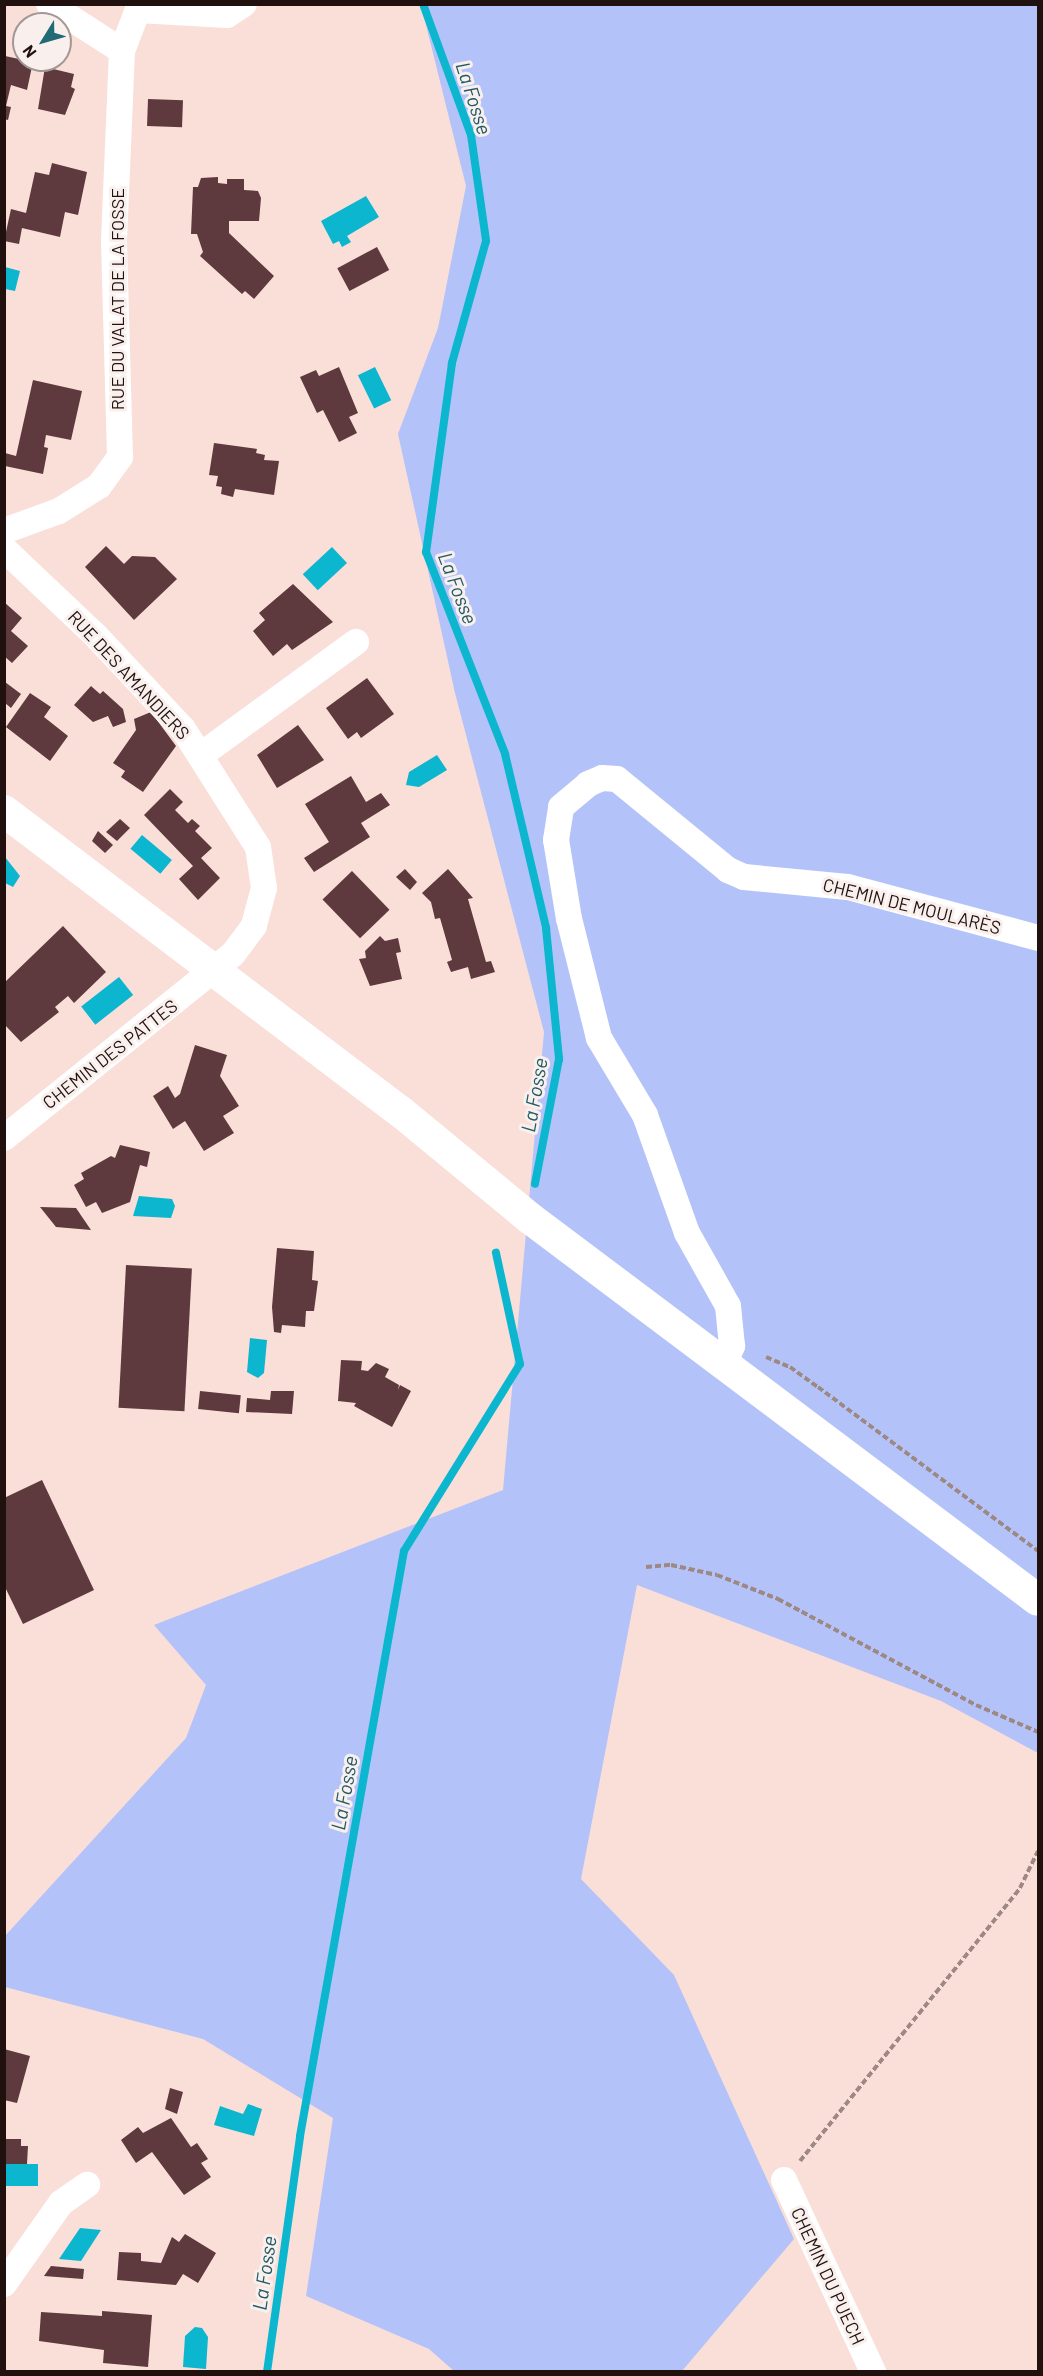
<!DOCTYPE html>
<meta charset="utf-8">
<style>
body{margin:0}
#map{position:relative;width:1043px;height:2376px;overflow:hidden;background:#faded8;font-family:Barlow,sans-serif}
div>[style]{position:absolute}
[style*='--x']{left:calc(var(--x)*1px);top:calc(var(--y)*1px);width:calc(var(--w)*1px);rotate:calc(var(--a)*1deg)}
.green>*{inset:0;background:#b3c3f9}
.water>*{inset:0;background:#0cb6ce;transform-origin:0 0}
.stream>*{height:8px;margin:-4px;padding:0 4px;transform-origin:4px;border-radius:4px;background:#0cb6ce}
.building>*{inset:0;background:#5e393e;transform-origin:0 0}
.path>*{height:4px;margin-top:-2px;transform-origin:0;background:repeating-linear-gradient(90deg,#9e8883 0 6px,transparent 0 9px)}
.minor>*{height:26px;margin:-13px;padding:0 13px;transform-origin:13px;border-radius:13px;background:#fff}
.tertiary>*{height:32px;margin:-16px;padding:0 16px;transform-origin:16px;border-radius:16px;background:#fff}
span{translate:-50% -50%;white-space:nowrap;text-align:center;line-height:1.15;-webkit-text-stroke:6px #f9f0ee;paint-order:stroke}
.street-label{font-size:18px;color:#20110e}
.water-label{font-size:20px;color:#215b65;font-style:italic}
.frame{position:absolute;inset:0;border:6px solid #20110e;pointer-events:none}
.north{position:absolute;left:12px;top:12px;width:60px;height:60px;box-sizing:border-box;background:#f9f0ee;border:2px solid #a29794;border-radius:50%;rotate:233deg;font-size:16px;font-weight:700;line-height:24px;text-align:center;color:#20110e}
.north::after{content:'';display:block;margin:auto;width:21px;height:27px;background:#216a76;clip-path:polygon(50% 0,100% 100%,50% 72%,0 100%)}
</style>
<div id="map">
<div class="green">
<i style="clip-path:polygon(421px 5px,1038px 5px,1038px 1753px,941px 1701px,637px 1585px,581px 1879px,674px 1975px,794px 2239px,682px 2371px,454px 2371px,429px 2349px,306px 2296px,333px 2118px,203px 2039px,5px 1987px,4px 1937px,186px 1738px,206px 1685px,154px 1625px,503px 1490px,544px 1032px,455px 693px,398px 434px,438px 328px,466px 186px)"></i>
</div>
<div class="water">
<i style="clip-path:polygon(366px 196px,379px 217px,347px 236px,351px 242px,342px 247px,339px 241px,333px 244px,321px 221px)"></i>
<i style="clip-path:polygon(5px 267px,20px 271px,15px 291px,5px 289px)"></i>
<i style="left:375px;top:367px;width:37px;height:19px;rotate:64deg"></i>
<i style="left:332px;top:547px;width:22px;height:40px;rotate:47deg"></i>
<i style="clip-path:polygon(437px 755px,447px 770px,419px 787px,406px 785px,409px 772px)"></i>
<i style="left:142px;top:835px;width:39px;height:18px;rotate:40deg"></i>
<i style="clip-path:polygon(5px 857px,20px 876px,13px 887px,5px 883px)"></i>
<i style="left:119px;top:977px;width:23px;height:48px;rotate:52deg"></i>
<i style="clip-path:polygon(139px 1196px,172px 1199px,175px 1206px,171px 1218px,133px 1216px)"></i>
<i style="clip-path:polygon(250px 1338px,267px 1340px,264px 1373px,258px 1378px,247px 1372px)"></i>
<i style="clip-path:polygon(248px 2104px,262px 2109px,254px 2136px,214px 2125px,220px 2106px,243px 2114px)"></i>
<i style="left:5px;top:2164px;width:33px;height:22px"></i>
<i style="clip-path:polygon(80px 2228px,101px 2230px,81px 2261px,59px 2259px)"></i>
<i style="clip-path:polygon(195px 2327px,202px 2328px,208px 2337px,206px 2369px,183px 2367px,185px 2336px)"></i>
</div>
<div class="stream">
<i style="--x:423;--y:4;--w:140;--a:69.9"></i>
<i style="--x:471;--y:135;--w:107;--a:81.9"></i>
<i style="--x:486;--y:241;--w:127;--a:105.6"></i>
<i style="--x:452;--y:363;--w:191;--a:97.8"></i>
<i style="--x:426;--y:552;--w:217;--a:68.6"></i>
<i style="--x:505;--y:754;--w:179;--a:76.7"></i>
<i style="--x:546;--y:928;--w:132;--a:84.3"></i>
<i style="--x:559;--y:1059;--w:127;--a:100.9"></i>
<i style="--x:267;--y:2372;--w:238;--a:-82"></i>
<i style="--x:300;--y:2136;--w:594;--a:-79.92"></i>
<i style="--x:404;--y:1551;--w:220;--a:-58.2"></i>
<i style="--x:520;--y:1364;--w:114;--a:-102.2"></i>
</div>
<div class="building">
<i style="clip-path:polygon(5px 56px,33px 62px,27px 90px,11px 85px,6px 106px,11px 107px,8px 120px,4px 119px)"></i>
<i style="clip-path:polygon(45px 67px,74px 74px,71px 87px,75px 89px,65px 115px,38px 109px)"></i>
<i style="left:148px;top:99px;width:35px;height:27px;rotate:2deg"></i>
<i style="clip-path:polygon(52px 163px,87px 172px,78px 215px,65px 212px,60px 237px,22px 228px,19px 244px,4px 241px,11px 209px,26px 213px,35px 172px,49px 175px)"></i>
<i style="clip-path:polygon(218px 177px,218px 183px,227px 184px,227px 179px,244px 179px,244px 190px,258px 191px,261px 198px,259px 221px,229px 221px,229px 233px,274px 276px,254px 299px,245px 291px,242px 294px,200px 256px,203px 252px,197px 234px,191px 234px,193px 187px,198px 187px,201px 178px)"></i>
<i style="left:377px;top:247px;width:26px;height:45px;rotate:62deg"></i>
<i style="clip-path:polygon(339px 367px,358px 413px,349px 417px,357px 433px,339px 442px,323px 410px,317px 413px,300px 377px,316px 370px,319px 376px)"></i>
<i style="clip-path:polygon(33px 380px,82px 391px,71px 440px,46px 435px,44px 447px,48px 448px,43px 474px,5px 466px,5px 453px,16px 456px)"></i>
<i style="clip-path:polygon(214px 443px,257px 449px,256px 453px,265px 455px,264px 460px,279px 461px,274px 495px,235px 489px,233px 497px,221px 494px,222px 487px,216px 486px,218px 476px,209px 475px)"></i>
<i style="clip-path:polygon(106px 546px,124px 564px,132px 556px,155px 557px,177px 579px,134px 620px,85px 567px)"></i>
<i style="clip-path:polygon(293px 584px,333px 622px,292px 650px,287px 644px,273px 656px,253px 631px,265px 620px,259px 613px)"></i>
<i style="clip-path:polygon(4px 602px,22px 618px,11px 631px,28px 646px,12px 663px,4px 656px)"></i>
<i style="clip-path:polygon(367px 678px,394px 714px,361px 738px,357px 732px,348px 739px,326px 708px)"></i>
<i style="clip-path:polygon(5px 682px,21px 694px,11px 708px,5px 703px)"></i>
<i style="clip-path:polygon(91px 686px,100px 694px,103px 691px,123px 709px,126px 722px,113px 727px,108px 716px,93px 722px,74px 705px)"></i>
<i style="clip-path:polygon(30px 693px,51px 707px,44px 717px,68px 736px,50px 761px,6px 727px)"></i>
<i style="clip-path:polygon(151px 712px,176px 746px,143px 792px,121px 777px,125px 771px,113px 763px,136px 730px,134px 719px)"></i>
<i style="clip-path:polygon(298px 725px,324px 760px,277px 788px,257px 755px)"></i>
<i style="clip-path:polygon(351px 776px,366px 802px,381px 793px,390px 805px,361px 823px,370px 837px,314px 872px,304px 858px,329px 842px,305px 804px)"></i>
<i style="clip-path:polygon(170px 789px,183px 802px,175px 810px,188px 823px,192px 819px,200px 826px,195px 831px,212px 848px,201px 858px,220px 878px,198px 900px,179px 879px,193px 866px,144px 815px)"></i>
<i style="clip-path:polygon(120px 819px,130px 828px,117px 841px,106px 832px)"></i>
<i style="clip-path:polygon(98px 831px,113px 845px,105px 853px,92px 841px)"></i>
<i style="clip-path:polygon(405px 869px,417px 882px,410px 890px,396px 877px)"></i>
<i style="clip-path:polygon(448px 869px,473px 898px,468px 899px,486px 962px,491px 961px,495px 972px,471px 979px,468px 967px,451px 972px,447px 962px,452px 960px,440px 918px,435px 919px,431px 902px,422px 893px)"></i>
<i style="left:352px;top:871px;width:54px;height:41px;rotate:46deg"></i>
<i style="clip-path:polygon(63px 926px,106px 972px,74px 1003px,68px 996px,55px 1007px,59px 1012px,21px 1042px,4px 1024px,4px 983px)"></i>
<i style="clip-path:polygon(380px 936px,385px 941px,398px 938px,401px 952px,396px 953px,402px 979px,370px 986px,359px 959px,366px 958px,365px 951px)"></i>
<i style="clip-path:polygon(195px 1045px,227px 1055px,220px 1076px,239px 1106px,223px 1116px,234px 1133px,204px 1151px,185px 1121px,173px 1129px,153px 1096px,168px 1086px,175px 1098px,180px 1094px)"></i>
<i style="clip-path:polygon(120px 1145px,150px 1152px,147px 1167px,140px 1165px,130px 1202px,102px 1213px,96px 1202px,86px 1207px,74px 1185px,84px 1179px,81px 1173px,111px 1156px,115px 1158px)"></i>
<i style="clip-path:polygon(40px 1207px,76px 1208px,91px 1230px,56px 1227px)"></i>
<i style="clip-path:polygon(277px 1248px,314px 1251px,312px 1280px,318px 1281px,314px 1311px,306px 1311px,305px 1327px,282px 1325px,281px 1333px,274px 1332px,272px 1307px)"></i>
<i style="left:126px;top:1265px;width:66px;height:143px;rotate:3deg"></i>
<i style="clip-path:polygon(341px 1360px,362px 1361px,361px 1370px,368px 1371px,376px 1363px,389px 1369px,385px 1377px,399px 1385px,398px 1390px,400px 1385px,411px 1391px,392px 1427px,354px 1406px,356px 1403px,338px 1401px)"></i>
<i style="left:200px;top:1391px;width:41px;height:18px;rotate:6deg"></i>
<i style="clip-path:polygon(271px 1391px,294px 1391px,292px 1414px,246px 1412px,247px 1398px,270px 1400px)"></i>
<i style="clip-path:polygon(42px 1480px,94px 1590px,23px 1624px,4px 1585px,4px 1498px)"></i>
<i style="clip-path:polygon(4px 2049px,30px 2056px,17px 2103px,4px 2100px)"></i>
<i style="clip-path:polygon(170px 2088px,183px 2092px,177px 2114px,165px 2109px)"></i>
<i style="clip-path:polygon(171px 2118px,191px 2147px,197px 2143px,208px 2159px,201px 2163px,211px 2177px,184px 2195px,152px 2152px,136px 2163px,121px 2140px,138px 2127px,143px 2133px)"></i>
<i style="clip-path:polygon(4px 2139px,21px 2139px,21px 2146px,28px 2146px,27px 2164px,4px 2164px)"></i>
<i style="clip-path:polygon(185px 2234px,216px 2253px,198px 2283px,183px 2274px,176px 2285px,117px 2280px,119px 2252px,141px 2253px,141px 2261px,161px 2263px,172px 2237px,179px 2242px)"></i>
<i style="clip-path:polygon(51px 2266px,84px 2269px,83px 2279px,44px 2276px)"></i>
<i style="clip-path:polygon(102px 2311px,152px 2315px,148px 2367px,103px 2363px,104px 2350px,39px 2341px,41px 2312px,102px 2316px)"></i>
</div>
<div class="path">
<i style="--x:766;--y:1357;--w:26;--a:23"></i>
<i style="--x:790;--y:1367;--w:34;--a:36"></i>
<i style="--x:818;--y:1387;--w:274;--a:36.7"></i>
<i style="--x:646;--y:1567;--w:25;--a:-5"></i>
<i style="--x:671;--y:1565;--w:47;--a:12.3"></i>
<i style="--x:717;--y:1575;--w:66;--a:21.5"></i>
<i style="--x:778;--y:1599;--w:225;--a:28.2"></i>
<i style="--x:976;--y:1705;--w:68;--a:23.5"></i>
<i style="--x:800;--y:2161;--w:351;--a:-51.1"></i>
<i style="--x:1020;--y:1888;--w:41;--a:-64.1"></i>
</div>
<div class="minor">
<i style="--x:49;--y:4;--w:87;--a:32.8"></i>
<i style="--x:138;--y:10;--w:89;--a:3.2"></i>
<i style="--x:227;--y:15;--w:20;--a:-33"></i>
<i style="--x:4;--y:531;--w:59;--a:-20"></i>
<i style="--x:59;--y:511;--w:47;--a:-32"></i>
<i style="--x:99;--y:486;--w:36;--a:-54"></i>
<i style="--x:120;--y:457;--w:216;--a:-91.6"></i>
<i style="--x:114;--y:241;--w:190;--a:-87.6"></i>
<i style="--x:122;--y:51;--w:50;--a:-69"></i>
<i style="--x:4;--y:549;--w:125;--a:43.4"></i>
<i style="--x:95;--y:635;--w:129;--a:46.9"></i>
<i style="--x:183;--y:729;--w:140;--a:57.6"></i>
<i style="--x:258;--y:847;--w:41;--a:81.7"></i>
<i style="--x:264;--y:888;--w:39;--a:105"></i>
<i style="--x:254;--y:926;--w:35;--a:127"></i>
<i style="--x:233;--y:954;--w:294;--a:141.2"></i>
<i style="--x:201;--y:755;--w:192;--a:-36.1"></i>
<i style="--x:724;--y:1365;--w:21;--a:-67"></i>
<i style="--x:732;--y:1346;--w:40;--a:-95.7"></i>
<i style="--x:728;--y:1306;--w:84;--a:-119.3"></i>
<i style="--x:687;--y:1233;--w:125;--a:-109.6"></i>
<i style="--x:645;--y:1115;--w:90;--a:-120.9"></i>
<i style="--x:599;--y:1038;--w:123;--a:-104.1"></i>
<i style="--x:569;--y:919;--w:80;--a:-99.3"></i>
<i style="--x:556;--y:840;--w:33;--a:-81"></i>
<i style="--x:561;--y:807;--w:35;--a:-40"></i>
<i style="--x:588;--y:784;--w:15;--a:-23"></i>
<i style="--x:602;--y:778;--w:15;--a:4"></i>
<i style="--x:617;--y:779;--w:144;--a:39.3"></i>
<i style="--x:728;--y:870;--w:17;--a:24"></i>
<i style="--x:744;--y:877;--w:104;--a:5.5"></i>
<i style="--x:848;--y:887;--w:197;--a:15"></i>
<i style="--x:784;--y:2180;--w:212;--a:65.1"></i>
<i style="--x:4;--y:2284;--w:99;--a:-54.9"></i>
<i style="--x:61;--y:2203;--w:32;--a:-35"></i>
</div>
<div class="tertiary">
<i style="--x:4;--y:811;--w:498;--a:37.2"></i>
<i style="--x:401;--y:1112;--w:168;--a:39.5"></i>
<i style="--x:531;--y:1219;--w:634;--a:36.92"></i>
</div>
<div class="street-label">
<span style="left:117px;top:299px;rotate:-90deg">RUE DU VALAT DE LA FOSSE</span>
<span style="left:129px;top:675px;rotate:47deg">RUE DES AMANDIERS</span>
<span style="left:912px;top:906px;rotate:14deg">CHEMIN DE MOULARÈS</span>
<span style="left:110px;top:1054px;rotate:-38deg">CHEMIN DES PATTES</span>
<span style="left:828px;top:2276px;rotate:65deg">CHEMIN DU PUECH</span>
</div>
<div class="water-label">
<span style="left:474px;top:98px;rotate:72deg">La Fosse</span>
<span style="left:458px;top:588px;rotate:69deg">La Fosse</span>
<span style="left:534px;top:1095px;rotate:-80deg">La Fosse</span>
<span style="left:344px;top:1793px;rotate:-80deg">La Fosse</span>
<span style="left:264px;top:2273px;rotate:-82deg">La Fosse</span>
</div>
<div class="frame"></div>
<div class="north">N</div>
</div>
